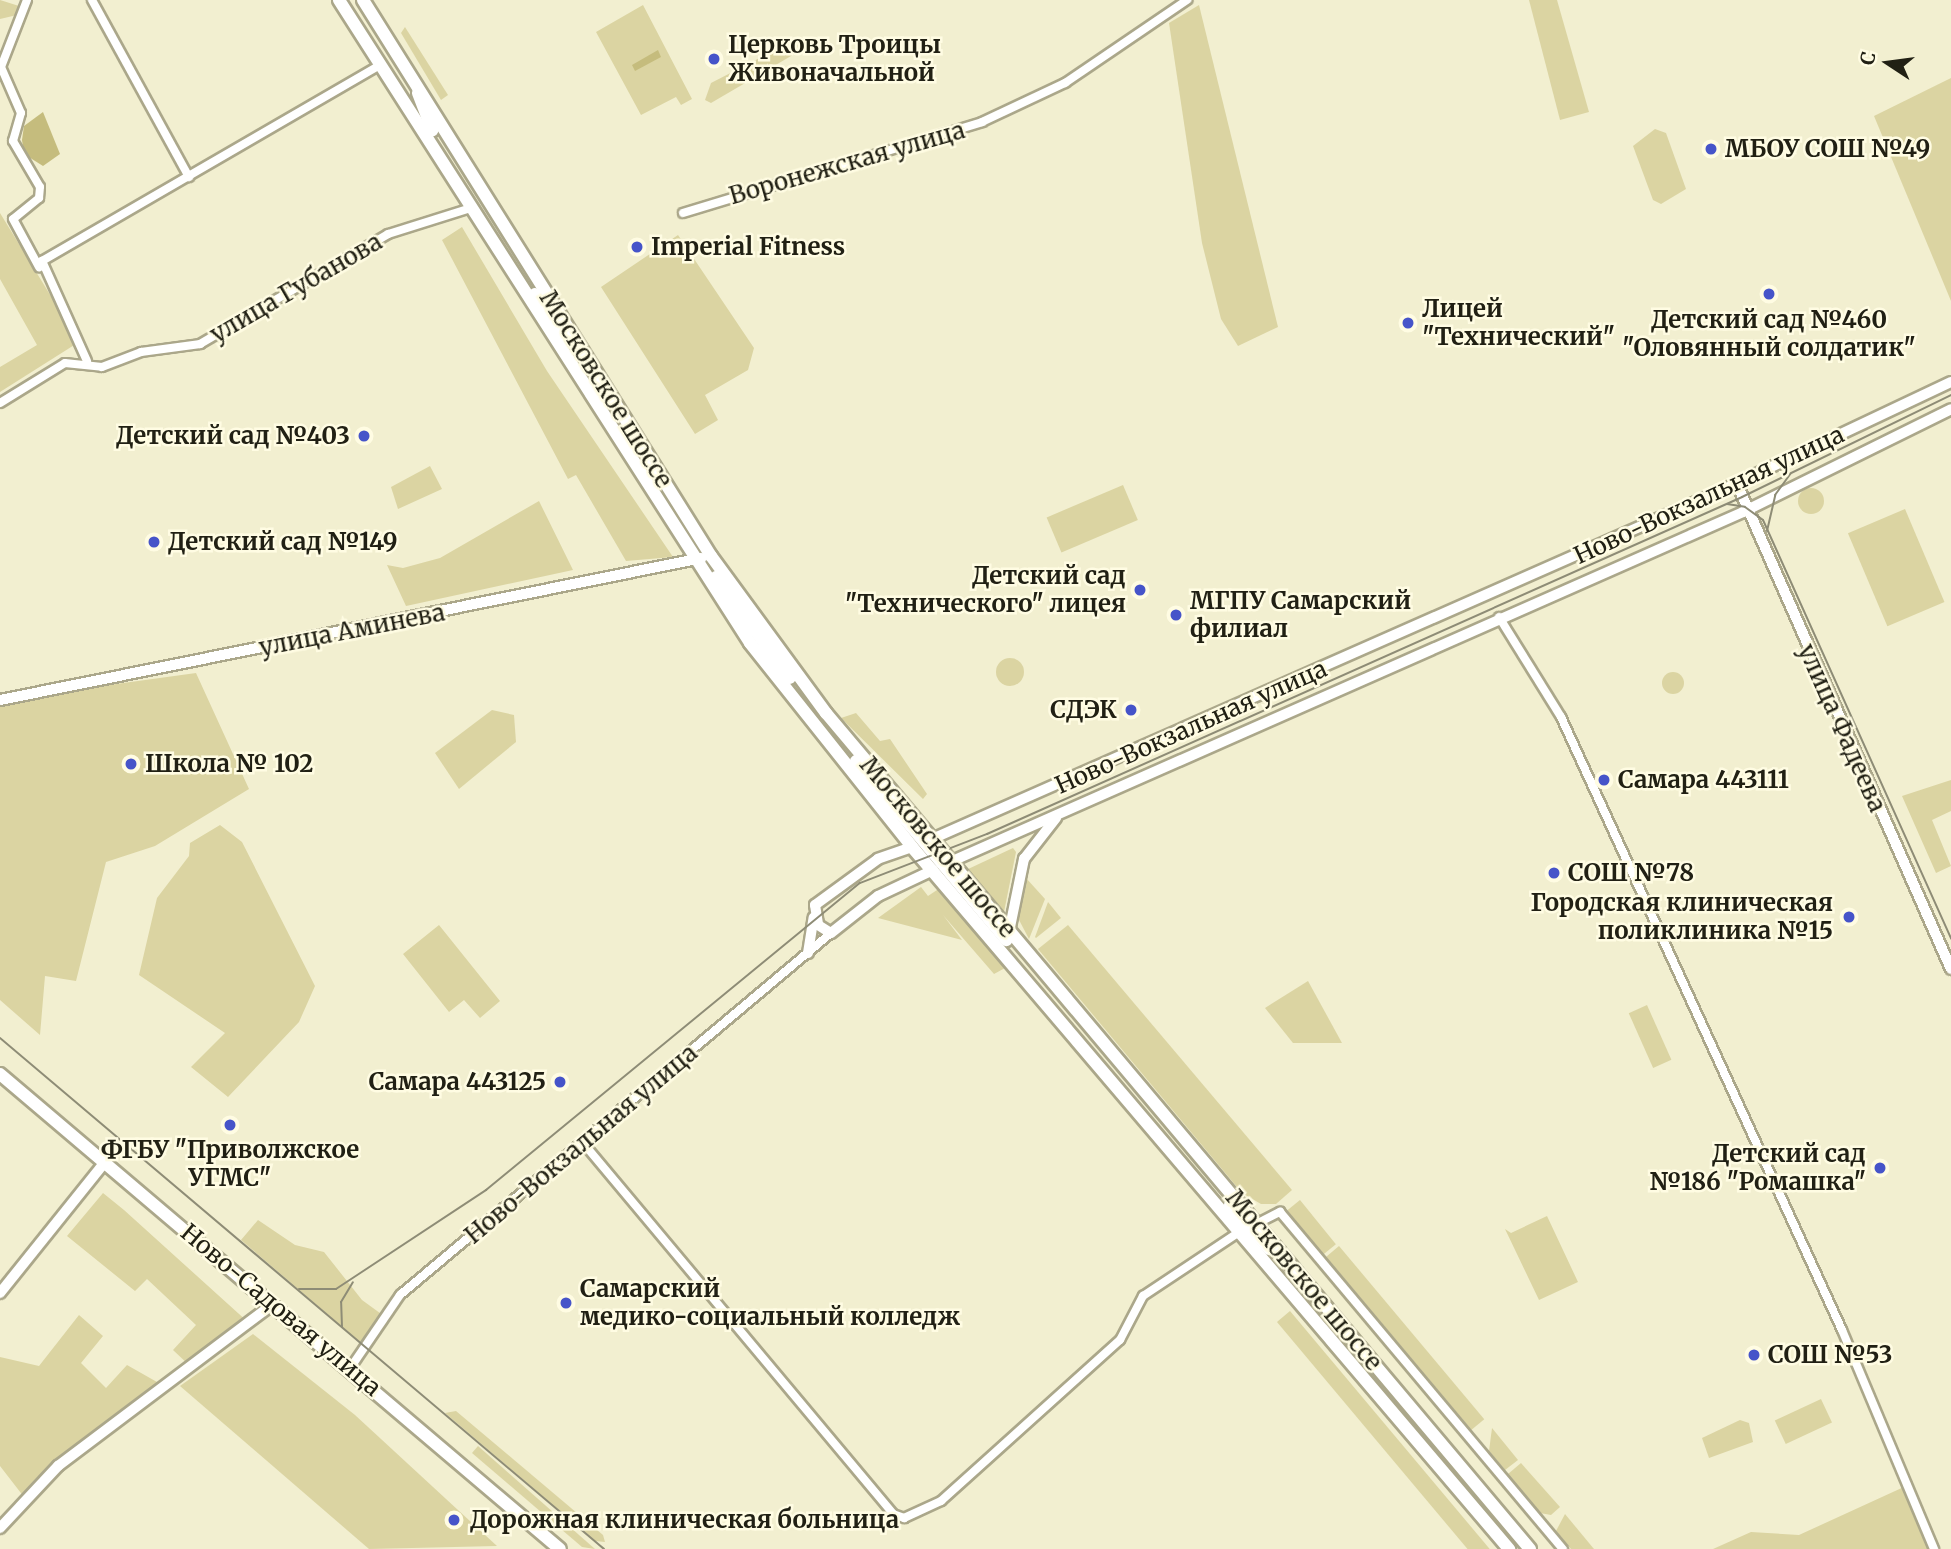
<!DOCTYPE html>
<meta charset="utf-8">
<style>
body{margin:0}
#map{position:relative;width:1951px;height:1549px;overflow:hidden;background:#f2efd0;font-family:Merriweather,serif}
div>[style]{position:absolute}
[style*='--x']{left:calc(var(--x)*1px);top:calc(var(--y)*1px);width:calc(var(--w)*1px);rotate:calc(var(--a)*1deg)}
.green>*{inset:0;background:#dbd4a2;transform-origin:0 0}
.round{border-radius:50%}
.water>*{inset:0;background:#c5bc7d}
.roads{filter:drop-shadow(2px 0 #aba78a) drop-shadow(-2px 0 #aba78a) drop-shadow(0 2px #aba78a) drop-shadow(0 -2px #aba78a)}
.minor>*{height:8px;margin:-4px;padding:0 4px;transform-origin:4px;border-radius:4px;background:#fff}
.tertiary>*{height:10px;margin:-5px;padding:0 5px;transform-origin:5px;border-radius:5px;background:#fff}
.secondary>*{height:10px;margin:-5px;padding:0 5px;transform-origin:5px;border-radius:5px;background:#fff}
.primary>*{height:12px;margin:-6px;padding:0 6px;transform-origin:6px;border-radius:6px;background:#fff}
.tram>*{height:2px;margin:-1px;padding:0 1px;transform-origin:1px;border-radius:1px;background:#8e8c76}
.dots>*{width:19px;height:19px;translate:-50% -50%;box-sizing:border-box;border:4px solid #fffce3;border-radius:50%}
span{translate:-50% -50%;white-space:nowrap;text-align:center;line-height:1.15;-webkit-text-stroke:5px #fffce3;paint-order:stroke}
.poi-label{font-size:24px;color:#212014;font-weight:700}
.left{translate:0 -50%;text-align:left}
.right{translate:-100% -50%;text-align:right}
.street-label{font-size:24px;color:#212014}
.north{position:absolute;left:1853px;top:28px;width:70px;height:70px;-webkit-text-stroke:5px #fffce3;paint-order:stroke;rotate:283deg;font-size:19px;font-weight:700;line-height:28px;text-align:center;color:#212014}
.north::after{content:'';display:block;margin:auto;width:24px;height:32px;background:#212014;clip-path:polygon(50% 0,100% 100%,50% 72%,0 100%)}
</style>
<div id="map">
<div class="green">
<i style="clip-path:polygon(0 0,19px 6px,17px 15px,0 19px)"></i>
<i style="clip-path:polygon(1529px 0,1557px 0,1589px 112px,1560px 120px)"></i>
<i style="clip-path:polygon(643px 5px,692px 99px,681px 105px,676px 97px,641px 115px,596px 32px)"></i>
<i style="clip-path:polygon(1199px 5px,1278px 327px,1238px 346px,1221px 319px,1202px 243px,1169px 23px)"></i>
<i style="clip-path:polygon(405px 27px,448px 95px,441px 100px,401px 33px)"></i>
<i style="clip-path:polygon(793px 41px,803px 49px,711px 103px,705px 100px,711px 83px)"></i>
<i style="clip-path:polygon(1951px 78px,1951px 301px,1874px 116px)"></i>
<i style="clip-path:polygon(1655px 129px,1666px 133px,1686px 189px,1661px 204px,1653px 200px,1633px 146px)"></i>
<i style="clip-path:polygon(0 213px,79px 342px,0 392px,0 367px,37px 345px,0 279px)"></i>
<i style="clip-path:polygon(462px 227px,547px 371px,673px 557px,626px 561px,576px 475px,568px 479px,442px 240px)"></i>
<i style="clip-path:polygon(678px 235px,754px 348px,748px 370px,705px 395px,718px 420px,695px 434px,601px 287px)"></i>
<i style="clip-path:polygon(430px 466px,442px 489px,398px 509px,391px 487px)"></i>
<i style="left:1123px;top:485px;width:38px;height:83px;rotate:67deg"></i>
<i class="round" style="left:1798px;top:488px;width:26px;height:26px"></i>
<i style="clip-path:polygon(539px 501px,573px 570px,406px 606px,387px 565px,403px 568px,440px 558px)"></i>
<i style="left:1905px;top:509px;width:101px;height:62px;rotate:67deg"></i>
<i class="round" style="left:996px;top:658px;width:28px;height:28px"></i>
<i class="round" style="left:1662px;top:672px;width:22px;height:22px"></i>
<i style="clip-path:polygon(196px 673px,249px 789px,155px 846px,106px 862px,76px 981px,45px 976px,40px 1035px,0 1000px,0 700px)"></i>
<i style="clip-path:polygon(492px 710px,514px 715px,516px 742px,459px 789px,435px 753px)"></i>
<i style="clip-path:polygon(856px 713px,880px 741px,890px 739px,927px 794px,923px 799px,841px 718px)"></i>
<i style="clip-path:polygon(1951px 780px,1951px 811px,1932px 820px,1951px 866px,1936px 873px,1902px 796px)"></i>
<i style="clip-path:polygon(220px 825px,242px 842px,315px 986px,299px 1022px,228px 1097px,191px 1067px,225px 1033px,139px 975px,157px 898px,189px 856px,190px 843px)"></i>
<i style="clip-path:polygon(1013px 848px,1016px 852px,1004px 912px,966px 870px)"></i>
<i style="clip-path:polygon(1026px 878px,1045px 899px,1029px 939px,1018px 918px)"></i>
<i style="clip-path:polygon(921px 887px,928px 896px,940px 888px,1005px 968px,994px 974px,943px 915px,962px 940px,878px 918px)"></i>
<i style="clip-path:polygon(1048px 902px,1061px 918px,1036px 938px,1035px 937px)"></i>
<i style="clip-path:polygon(439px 925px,500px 1001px,480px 1018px,464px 1000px,449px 1012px,403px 954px)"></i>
<i style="clip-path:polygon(1068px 925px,1292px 1190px,1276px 1204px,1261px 1204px,1242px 1193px,1038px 949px)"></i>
<i style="clip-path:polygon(1308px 981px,1342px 1043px,1293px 1043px,1265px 1008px)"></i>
<i style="left:1647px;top:1005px;width:60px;height:20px;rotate:66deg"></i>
<i style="clip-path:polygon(103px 1193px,124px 1210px,249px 1323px,190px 1366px,173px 1350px,196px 1325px,147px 1279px,135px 1291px,67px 1236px)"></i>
<i style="left:1300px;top:1200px;width:57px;height:17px;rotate:51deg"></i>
<i style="clip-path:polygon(1547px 1216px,1578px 1282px,1539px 1300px,1505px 1229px,1511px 1233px)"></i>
<i style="clip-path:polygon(258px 1220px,295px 1245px,324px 1252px,362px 1300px,384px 1316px,371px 1342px,360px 1342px,241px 1240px)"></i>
<i style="left:1339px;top:1246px;width:226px;height:17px;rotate:50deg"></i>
<i style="left:1290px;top:1311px;width:311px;height:17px;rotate:50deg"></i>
<i style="clip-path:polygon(79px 1315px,103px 1336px,81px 1363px,106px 1388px,127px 1365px,164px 1386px,24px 1497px,0 1466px,0 1357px,39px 1366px)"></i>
<i style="clip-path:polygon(253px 1334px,355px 1415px,497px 1546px,369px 1549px,180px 1386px)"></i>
<i style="left:1821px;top:1399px;width:26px;height:51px;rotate:65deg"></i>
<i style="clip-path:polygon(456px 1411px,603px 1535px,605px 1542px,595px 1541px,445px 1413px)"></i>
<i style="clip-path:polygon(1740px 1420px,1749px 1423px,1753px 1442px,1709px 1458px,1702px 1438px)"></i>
<i style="clip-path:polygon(1492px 1428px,1518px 1460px,1505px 1470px,1489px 1451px)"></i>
<i style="clip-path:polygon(478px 1446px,595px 1549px,582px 1547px,472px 1453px)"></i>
<i style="clip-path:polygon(1521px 1463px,1560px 1507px,1551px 1515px,1540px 1513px,1508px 1474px)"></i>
<i style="clip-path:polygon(1906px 1486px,1934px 1549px,1713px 1549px,1751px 1532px,1799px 1535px)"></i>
<i style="clip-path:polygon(1565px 1514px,1594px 1549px,1571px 1549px,1556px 1531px)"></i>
</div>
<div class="water">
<i style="clip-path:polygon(658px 50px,661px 57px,635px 71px,632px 65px)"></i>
<i style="clip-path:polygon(43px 112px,60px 154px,43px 166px,24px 154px,22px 140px,24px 126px)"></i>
</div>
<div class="roads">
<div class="minor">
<i style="--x:27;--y:0;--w:72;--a:111.2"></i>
<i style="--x:1;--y:67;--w:50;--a:66.5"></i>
<i style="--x:21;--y:113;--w:29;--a:106"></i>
<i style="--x:13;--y:141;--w:53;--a:59.6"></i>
<i style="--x:40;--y:187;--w:11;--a:95"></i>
<i style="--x:39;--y:198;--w:33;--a:141"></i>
<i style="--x:13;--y:219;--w:55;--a:61.6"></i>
<i style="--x:92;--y:0;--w:202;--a:61.3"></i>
<i style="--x:683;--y:213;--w:313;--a:-16.9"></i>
<i style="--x:982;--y:122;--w:92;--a:-25.2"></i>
<i style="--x:1065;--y:83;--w:148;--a:-34.2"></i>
<i style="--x:87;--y:361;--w:110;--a:-114.2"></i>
<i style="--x:42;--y:261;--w:391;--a:-30.1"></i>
<i style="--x:0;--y:403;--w:76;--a:-31.6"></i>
<i style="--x:65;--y:363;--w:37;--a:6"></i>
<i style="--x:102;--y:367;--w:42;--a:-21"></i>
<i style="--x:141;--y:352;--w:60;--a:-7.7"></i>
<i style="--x:200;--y:344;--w:218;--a:-30.3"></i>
<i style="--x:388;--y:234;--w:87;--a:-17.4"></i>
<i style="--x:1499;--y:617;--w:118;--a:58.2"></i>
<i style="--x:1561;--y:717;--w:674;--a:65.37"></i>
<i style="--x:1842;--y:1330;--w:238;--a:67.2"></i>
<i style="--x:584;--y:1144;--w:482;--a:50.1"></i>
<i style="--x:893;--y:1514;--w:12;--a:20"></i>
<i style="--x:904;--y:1518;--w:41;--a:-24.7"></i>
<i style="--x:941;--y:1501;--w:241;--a:-42"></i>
<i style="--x:1120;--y:1340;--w:50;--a:-62.4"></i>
<i style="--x:1143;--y:1296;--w:118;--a:-33.6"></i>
<i style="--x:1258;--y:1223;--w:25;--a:-27"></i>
<i style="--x:1280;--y:1212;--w:440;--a:50"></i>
<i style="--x:349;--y:1370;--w:91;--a:-55.8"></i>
<i style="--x:400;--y:1295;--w:563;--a:-40.03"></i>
</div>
<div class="tertiary">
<i style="--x:1737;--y:484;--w:530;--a:66.19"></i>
<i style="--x:0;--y:700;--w:716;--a:-11.44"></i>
<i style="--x:0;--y:1293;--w:166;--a:-51.3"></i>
<i style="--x:0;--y:1528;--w:85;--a:-46.9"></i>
<i style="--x:58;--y:1466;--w:268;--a:-37"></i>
</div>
<div class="secondary">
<i style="--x:932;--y:839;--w:855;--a:-23.81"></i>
<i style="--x:1714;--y:494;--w:262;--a:-25.3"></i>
<i style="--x:912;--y:847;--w:36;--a:161"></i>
<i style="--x:878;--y:859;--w:78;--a:143.9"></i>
<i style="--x:815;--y:905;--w:20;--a:81"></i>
<i style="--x:818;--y:925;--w:15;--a:32"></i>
<i style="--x:831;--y:933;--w:60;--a:-38.2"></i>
<i style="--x:878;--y:896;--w:61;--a:-25.3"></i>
<i style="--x:950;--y:862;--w:867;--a:-23.81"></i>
<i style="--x:1743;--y:512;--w:232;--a:-26.3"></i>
<i style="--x:1009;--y:932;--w:75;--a:-78.4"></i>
<i style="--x:1024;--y:859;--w:52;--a:-52"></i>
<i style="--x:808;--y:953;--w:36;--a:-81"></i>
</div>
<div class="primary">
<i style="--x:339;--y:0;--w:763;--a:57.41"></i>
<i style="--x:750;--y:643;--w:260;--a:51.5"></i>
<i style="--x:912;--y:847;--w:922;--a:49.62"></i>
<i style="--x:363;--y:0;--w:656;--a:57.96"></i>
<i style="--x:711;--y:556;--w:195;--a:53.8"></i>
<i style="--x:826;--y:713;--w:1093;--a:49.9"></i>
<i style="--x:418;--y:93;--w:40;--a:69"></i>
<i style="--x:535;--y:294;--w:49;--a:57.6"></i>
<i style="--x:716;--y:577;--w:125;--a:53.8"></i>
<i style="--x:856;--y:761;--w:234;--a:50"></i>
<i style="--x:0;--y:1074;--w:734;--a:40.31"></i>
<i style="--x:1230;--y:1205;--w:59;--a:48.4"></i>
</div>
</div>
<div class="tram">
<i style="--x:1727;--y:504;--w:18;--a:9"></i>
<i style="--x:1745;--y:507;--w:22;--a:36"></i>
<i style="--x:1763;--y:520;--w:459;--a:65.8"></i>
<i style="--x:1767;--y:531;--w:37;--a:-77"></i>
<i style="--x:1775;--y:495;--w:26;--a:-54"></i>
<i style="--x:0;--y:1038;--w:791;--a:40.23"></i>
<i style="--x:299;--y:1289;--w:37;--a:0"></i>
<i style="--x:336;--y:1289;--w:180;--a:-33.4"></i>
<i style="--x:486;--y:1190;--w:484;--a:-39.4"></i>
<i style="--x:860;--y:883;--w:136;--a:-21.1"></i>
<i style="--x:987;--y:834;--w:827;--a:-24.05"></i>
<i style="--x:1742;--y:497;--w:233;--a:-26"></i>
<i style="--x:342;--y:1327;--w:25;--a:-92"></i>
<i style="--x:341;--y:1302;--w:23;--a:-59"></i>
</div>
<div class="dots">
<i style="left:714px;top:59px;background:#4654c9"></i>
<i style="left:1711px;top:149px;background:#4654c9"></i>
<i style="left:637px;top:247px;background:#4654c9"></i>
<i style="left:1769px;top:294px;background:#4654c9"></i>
<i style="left:1408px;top:323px;background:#4654c9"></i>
<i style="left:364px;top:436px;background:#4654c9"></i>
<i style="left:154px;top:542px;background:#4654c9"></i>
<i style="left:1140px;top:590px;background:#4654c9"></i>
<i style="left:1176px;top:615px;background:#4654c9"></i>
<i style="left:1131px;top:710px;background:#4654c9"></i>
<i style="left:131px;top:764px;background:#4654c9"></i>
<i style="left:1604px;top:780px;background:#4654c9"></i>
<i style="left:1554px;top:873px;background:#4654c9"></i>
<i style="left:1849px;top:917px;background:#4654c9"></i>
<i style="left:560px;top:1082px;background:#4654c9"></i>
<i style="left:230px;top:1125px;background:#4654c9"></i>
<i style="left:1880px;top:1168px;background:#4654c9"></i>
<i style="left:566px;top:1303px;background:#4654c9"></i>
<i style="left:1754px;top:1355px;background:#4654c9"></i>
<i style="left:454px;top:1520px;background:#4654c9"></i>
</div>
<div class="poi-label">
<span class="left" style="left:728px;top:59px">Церковь Троицы<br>Живоначальной</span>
<span class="left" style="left:1725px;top:149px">МБОУ СОШ №49</span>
<span class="left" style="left:651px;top:247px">Imperial Fitness</span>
<span class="left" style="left:1422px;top:323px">Лицей<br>"Технический"</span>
<span style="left:1769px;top:334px">Детский сад №460<br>"Оловянный солдатик"</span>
<span class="right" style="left:350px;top:436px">Детский сад №403</span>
<span class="left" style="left:168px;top:542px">Детский сад №149</span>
<span class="right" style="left:1126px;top:590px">Детский сад<br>"Технического" лицея</span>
<span class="left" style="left:1190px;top:615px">МГПУ Самарский<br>филиал</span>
<span class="right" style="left:1117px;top:710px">СДЭК</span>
<span class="left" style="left:145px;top:764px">Школа № 102</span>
<span class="left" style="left:1618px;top:780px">Самара 443111</span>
<span class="left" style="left:1568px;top:873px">СОШ №78</span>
<span class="right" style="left:1833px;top:917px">Городская клиническая<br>поликлиника №15</span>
<span class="right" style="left:546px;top:1082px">Самара 443125</span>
<span style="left:230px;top:1164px">ФГБУ "Приволжское<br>УГМС"</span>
<span class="right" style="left:1866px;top:1168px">Детский сад<br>№186 "Ромашка"</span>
<span class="left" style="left:580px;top:1303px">Самарский<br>медико-социальный колледж</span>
<span class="left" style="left:1768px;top:1355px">СОШ №53</span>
<span class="left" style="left:470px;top:1520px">Дорожная клиническая больница</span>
</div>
<div class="street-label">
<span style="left:847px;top:163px;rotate:-16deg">Воронежская улица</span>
<span style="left:296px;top:288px;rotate:-30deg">улица Губанова</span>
<span style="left:606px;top:389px;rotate:58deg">Московское шоссе</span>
<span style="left:1709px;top:495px;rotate:-25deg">Ново-Вокзальная улица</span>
<span style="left:352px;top:630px;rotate:-11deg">улица Аминева</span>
<span style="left:1191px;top:727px;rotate:-24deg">Ново-Вокзальная улица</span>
<span style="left:1842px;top:728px;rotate:66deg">улица Фадеева</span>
<span style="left:938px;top:847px;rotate:50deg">Московское шоссе</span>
<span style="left:581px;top:1144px;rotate:-40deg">Ново-Вокзальная улица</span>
<span style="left:1304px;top:1280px;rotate:50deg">Московское шоссе</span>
<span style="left:281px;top:1310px;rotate:40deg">Ново-Садовая улица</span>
</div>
<div class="north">С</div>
</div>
